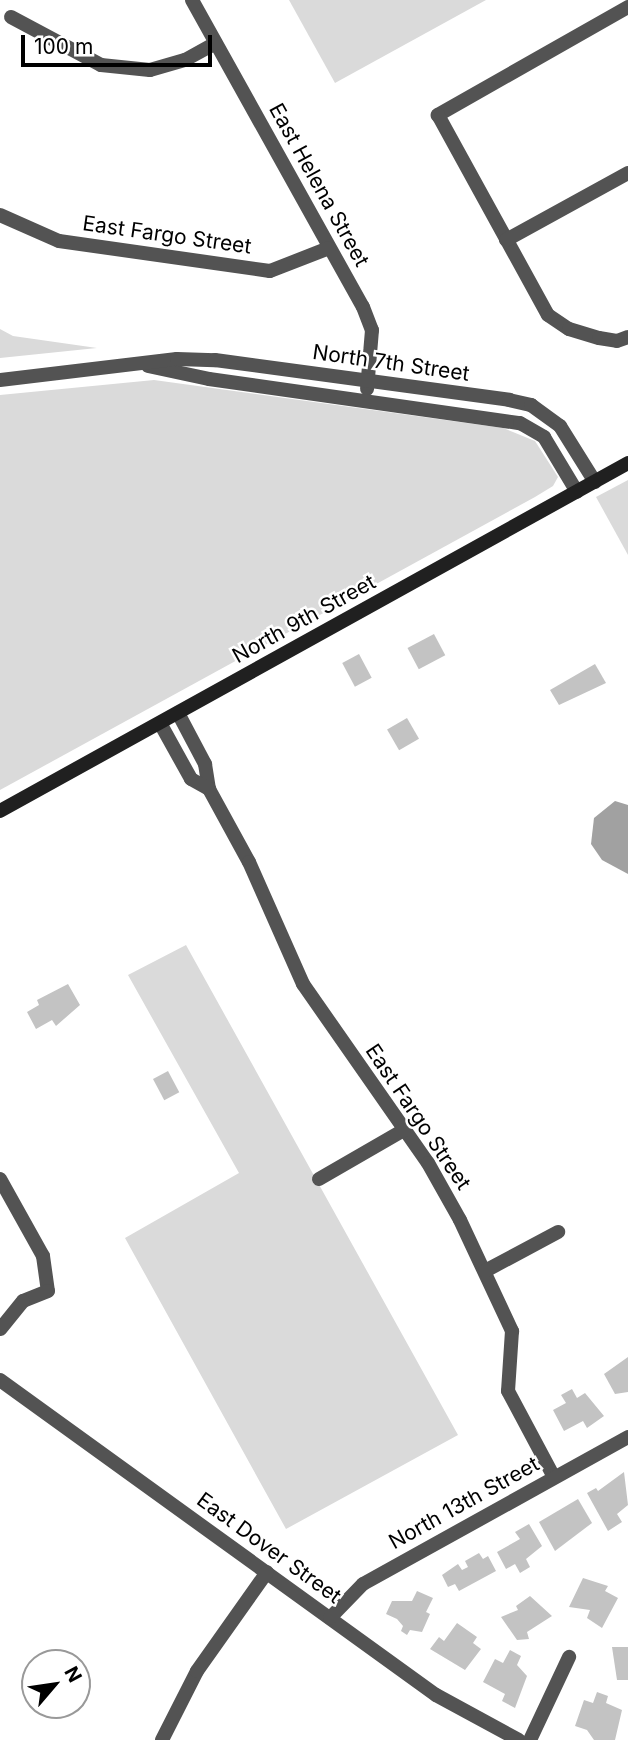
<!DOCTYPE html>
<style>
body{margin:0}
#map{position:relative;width:628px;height:1740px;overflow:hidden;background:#fff;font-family:Inter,sans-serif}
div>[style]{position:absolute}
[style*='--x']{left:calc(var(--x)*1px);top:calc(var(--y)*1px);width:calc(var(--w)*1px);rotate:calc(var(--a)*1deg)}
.green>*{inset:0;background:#dadada}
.water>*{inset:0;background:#a1a1a1}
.building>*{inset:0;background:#c3c3c3;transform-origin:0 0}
.street>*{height:14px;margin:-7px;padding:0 7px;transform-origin:7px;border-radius:7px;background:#535353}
.secondary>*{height:14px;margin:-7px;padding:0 7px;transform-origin:7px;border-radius:7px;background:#202020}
span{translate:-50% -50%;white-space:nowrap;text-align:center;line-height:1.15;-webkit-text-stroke:5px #fff;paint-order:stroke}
.street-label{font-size:21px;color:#000}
.north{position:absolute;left:21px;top:1649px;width:70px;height:70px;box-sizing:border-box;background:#fff;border:2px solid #999;border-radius:50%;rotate:61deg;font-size:19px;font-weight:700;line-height:28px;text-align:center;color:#000}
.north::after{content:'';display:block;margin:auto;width:24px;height:32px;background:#000;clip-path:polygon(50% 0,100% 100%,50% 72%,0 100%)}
.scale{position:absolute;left:21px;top:35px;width:191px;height:32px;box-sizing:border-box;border:4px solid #000;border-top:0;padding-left:9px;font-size:21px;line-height:24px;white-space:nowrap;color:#000;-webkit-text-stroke:5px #fff;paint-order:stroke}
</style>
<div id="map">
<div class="green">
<i style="clip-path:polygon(289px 0,486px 0,335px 83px)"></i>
<i style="clip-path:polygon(0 329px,13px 336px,97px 348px,0 358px)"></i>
<i style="clip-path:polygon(154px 380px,503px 428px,535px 441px,558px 477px,553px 486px,535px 497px,0 790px,0 395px)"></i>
<i style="clip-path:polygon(628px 480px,628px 555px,596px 497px)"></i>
<i style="clip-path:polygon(186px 945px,458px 1435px,286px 1529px,125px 1238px,239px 1173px,128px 975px)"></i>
</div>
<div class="water">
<i style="clip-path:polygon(615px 801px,628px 805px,628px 874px,602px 860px,591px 844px,594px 818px)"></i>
</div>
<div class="building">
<i style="left:434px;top:634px;width:24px;height:30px;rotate:62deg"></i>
<i style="left:359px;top:654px;width:27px;height:19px;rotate:62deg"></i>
<i style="clip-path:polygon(595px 664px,606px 683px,559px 705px,550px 690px)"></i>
<i style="left:407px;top:718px;width:24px;height:23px;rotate:60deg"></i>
<i style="clip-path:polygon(68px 984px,80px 1005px,56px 1026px,52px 1020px,36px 1029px,27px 1012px,39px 1005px,37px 1000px)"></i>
<i style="left:168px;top:1071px;width:24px;height:17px;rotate:62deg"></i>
<i style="clip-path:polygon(628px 1357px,628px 1392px,615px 1394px,604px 1374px)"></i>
<i style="clip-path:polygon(572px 1389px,577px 1398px,585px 1393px,604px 1416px,587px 1428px,583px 1421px,564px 1431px,553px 1410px,566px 1403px,561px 1395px)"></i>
<i style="clip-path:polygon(624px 1472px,628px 1505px,617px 1514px,622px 1522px,608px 1531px,587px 1493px,596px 1488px,598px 1491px)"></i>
<i style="clip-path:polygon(578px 1499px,592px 1523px,555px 1551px,539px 1522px)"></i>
<i style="clip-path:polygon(529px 1524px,542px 1546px,526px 1559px,530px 1567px,520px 1573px,515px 1564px,506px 1569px,497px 1552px,520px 1539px,515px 1532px)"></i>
<i style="clip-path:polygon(479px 1553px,483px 1559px,488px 1556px,496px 1571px,459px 1591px,455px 1584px,448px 1587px,442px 1575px,458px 1564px,462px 1570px,468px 1567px,465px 1561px)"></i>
<i style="clip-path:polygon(583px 1578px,608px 1586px,605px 1591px,618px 1598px,602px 1628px,587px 1618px,590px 1610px,569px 1607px)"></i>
<i style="clip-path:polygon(417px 1591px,433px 1598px,426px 1612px,430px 1614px,422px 1632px,410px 1630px,407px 1635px,401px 1631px,403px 1626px,397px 1619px,386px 1614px,392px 1601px,412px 1601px)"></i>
<i style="clip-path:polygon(530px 1596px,552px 1616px,527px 1632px,529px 1639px,517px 1640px,501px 1617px,518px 1610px,516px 1606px)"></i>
<i style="clip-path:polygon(457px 1623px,477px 1637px,473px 1643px,481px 1649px,465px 1670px,430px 1649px,439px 1637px,444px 1641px)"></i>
<i style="clip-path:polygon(612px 1647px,628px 1647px,628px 1680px,617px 1680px)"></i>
<i style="clip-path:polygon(510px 1650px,521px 1656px,517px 1665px,527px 1676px,515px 1708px,502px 1701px,505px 1694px,483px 1682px,495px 1659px,503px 1663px)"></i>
<i style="clip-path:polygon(597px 1692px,608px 1696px,606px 1703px,622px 1710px,615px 1740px,594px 1740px,587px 1730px,575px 1726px,584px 1700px,593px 1703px)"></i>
</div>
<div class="street">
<i style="--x:192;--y:0;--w:351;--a:60.9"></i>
<i style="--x:363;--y:307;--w:25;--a:69"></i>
<i style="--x:372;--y:330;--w:59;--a:94.8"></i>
<i style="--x:628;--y:7;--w:219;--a:150.4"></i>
<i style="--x:438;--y:115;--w:228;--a:61.2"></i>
<i style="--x:548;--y:315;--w:25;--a:34"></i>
<i style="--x:569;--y:329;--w:31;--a:17"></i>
<i style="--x:599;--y:338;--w:18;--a:9"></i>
<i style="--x:617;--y:341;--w:12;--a:-20"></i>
<i style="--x:11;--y:17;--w:102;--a:28.1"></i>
<i style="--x:101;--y:65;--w:49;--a:5.8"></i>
<i style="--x:150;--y:70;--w:36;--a:-16"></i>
<i style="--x:185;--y:60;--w:35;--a:-29"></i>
<i style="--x:0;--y:215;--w:64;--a:23.8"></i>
<i style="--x:59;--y:241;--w:213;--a:8.1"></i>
<i style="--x:270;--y:271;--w:63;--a:-21.3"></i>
<i style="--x:506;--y:240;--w:139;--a:-28.8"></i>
<i style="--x:148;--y:366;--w:62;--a:12"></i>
<i style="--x:209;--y:379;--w:314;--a:8.1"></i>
<i style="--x:520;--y:423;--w:28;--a:30"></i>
<i style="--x:544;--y:437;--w:64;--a:59"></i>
<i style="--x:0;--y:380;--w:178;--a:-6.8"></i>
<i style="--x:177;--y:359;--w:38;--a:2"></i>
<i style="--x:215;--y:360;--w:297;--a:7.7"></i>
<i style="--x:509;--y:400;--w:23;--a:13"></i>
<i style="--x:531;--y:405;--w:36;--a:36"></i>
<i style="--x:560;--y:426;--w:66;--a:58"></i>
<i style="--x:178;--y:713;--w:58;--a:62.1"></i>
<i style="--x:205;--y:764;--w:25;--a:81"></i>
<i style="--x:209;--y:789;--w:83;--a:61.3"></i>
<i style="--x:249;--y:862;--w:133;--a:66.1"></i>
<i style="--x:303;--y:984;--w:218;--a:55.1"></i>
<i style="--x:428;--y:1163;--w:65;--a:60.7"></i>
<i style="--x:460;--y:1220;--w:123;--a:64.9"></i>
<i style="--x:512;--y:1331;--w:60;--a:93.8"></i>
<i style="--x:508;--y:1391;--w:98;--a:61.9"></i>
<i style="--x:160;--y:723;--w:64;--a:61"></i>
<i style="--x:191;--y:779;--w:21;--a:29"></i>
<i style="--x:0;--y:1179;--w:88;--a:60.8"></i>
<i style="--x:43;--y:1256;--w:35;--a:82"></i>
<i style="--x:48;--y:1291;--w:27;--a:158"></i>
<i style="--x:23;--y:1301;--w:36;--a:129"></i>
<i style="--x:319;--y:1179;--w:98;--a:-30"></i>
<i style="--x:485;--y:1271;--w:83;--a:-28.1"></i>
<i style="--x:0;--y:1380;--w:538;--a:35.85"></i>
<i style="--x:436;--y:1695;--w:94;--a:28.5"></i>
<i style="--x:330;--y:1618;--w:47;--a:-45.9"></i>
<i style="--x:363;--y:1584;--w:303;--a:-29"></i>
<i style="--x:162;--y:1740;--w:77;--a:-63.1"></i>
<i style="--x:197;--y:1671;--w:121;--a:-54.7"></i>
<i style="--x:530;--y:1740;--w:92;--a:-64.8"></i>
</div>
<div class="secondary">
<i style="--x:0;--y:811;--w:718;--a:-28.99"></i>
</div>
<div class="street-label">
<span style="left:319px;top:185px;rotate:61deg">East Helena Street</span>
<span style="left:167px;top:235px;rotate:8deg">East Fargo Street</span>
<span style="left:391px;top:363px;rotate:8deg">North 7th Street</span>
<span style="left:304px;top:619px;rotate:-29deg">North 9th Street</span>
<span style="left:418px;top:1117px;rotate:56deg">East Fargo Street</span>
<span style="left:464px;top:1503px;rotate:-29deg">North 13th Street</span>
<span style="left:269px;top:1548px;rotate:36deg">East Dover Street</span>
</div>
<div class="north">N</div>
<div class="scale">100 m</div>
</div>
